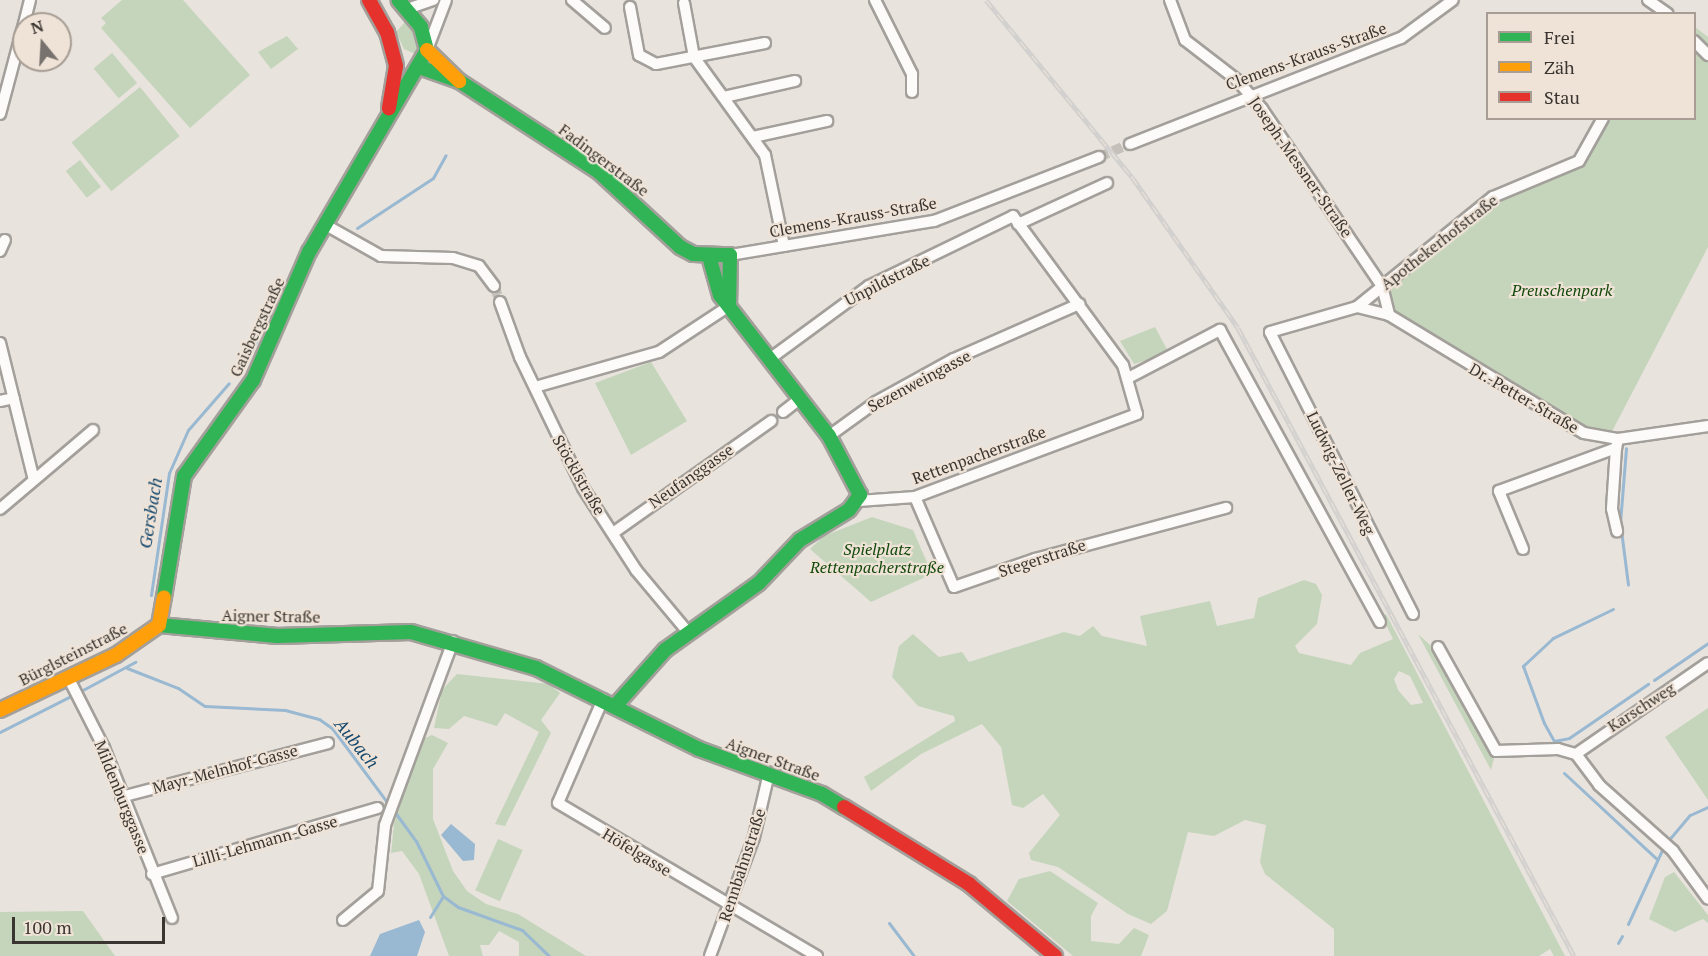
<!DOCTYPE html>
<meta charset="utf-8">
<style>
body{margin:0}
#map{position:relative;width:1708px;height:956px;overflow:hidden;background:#e9e3dd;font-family:"PT Serif",serif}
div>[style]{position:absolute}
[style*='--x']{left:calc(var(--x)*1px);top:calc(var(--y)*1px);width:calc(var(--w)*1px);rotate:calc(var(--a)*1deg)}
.green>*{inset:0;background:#c4d5bb;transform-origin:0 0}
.water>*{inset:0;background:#99b8d1}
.stream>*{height:3px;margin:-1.5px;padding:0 1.5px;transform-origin:1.5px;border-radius:1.5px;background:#99b8d1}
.street-tunnel>*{height:10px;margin-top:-5px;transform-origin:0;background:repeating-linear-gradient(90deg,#c6c0ba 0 10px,transparent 0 15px)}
.roads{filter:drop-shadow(2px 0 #a39f9a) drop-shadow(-2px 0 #a39f9a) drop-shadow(0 2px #a39f9a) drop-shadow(0 -2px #a39f9a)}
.street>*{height:10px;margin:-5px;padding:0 5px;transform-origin:5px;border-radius:5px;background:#fcfbfa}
.fast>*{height:14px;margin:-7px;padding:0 7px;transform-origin:7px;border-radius:7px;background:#30b455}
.slow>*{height:14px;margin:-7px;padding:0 7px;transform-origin:7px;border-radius:7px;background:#ff9f0a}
.jam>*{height:14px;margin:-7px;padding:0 7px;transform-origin:7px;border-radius:7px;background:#e5322d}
.rail>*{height:5px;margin-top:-2.5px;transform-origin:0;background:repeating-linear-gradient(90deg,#efe3d7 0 9px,#d3d1cf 0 18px);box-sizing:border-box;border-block:2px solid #d3d1cf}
span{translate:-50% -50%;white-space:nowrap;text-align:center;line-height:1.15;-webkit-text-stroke:4.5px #efe3d7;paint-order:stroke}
.street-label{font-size:16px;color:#3a3530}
.park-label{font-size:16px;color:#12490a;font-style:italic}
.water-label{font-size:18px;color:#12476e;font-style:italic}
.legend{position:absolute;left:1486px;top:12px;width:210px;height:108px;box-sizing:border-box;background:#efe3d7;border:2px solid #a79d94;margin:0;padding:8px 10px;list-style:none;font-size:18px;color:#3a3530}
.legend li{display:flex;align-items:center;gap:12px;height:30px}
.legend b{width:30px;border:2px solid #a79d94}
.north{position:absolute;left:12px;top:12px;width:60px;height:60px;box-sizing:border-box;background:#efe3d7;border:2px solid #a79d94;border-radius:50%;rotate:342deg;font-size:16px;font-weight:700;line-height:24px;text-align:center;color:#3a3530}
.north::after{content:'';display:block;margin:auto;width:21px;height:27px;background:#77726d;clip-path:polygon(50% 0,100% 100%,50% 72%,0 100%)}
.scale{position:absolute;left:12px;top:917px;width:153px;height:27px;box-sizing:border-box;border:3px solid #3a3530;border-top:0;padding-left:8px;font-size:18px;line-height:21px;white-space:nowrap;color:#3a3530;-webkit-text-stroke:4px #efe3d7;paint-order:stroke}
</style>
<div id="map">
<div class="green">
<i style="clip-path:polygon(122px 0,183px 0,250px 75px,190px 128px,101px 28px,106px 23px,101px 18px)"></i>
<i style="clip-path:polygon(406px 21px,422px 42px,415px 54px,404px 49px,396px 32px)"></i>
<i style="clip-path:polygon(1695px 27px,1708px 37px,1708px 247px,1606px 443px,1394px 318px,1387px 306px,1390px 291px,1467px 217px,1585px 154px,1606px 119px,1694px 118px)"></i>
<i style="clip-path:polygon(287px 36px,298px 49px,271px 69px,258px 52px)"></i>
<i style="left:112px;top:53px;width:39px;height:24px;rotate:50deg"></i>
<i style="left:140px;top:87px;width:63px;height:88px;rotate:51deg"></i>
<i style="left:80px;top:160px;width:34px;height:18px;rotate:52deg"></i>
<i style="clip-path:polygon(1155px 327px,1169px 353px,1134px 364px,1120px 341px)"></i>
<i style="clip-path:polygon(651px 362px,687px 421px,631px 455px,595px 383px)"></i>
<i style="clip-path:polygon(872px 517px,913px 530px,932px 574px,871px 602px,810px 549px,824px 536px)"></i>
<i style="clip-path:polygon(evenodd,1304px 580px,1316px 584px,1322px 595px,1317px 624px,1295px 646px,1299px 653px,1351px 665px,1360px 653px,1393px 639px,1382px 617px,1386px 614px,1565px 956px,1554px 956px,1550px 949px,1539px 956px,1334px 956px,1334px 929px,1265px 874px,1260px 862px,1266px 825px,1245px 820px,1214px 836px,1188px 832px,1167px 911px,1151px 924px,1128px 914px,1058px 867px,1031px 860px,1029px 853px,1060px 815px,1043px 794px,1023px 808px,1012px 805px,1001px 747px,982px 724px,921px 754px,871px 791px,864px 777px,955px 721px,954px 716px,918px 706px,892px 677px,899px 646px,913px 634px,939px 657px,962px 652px,969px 662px,1064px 632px,1080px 636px,1093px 626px,1102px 636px,1147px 646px,1140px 616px,1210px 601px,1217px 626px,1254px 618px,1258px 598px,1304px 580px,1399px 671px,1410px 676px,1423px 703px,1411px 705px,1398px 690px,1394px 679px,1399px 671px)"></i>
<i style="clip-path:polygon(1418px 634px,1441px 655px,1495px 755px,1491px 770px)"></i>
<i style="clip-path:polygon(457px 674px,549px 684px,560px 693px,541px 720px,551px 733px,505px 826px,495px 824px,539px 732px,505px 713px,497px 726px,464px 716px,449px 729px,434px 728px,442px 690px)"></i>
<i style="clip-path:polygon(1708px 708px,1708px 800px,1665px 737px)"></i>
<i style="clip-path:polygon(432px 735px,448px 743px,433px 769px,433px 819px,453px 871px,467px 891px,486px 904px,518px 914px,586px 956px,519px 956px,519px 942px,499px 931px,489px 945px,480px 945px,483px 956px,449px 956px,419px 874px,402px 851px,391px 853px,394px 824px,421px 740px)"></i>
<i style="left:498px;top:839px;width:27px;height:56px;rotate:24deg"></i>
<i style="clip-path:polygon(1050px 871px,1098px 903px,1091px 916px,1091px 941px,1119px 944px,1134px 928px,1149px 935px,1141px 956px,1073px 956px,1007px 901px,1019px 879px)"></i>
<i style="clip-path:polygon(1674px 872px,1708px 915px,1708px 923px,1703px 919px,1675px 932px,1649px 919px,1665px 877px)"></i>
<i style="clip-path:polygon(83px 911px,115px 956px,0 956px,0 912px)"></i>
</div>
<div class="water">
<i style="clip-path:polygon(451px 824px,475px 844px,474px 860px,463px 861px,441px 835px)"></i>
<i style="clip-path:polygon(419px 920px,425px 932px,417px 956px,370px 956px,380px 934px)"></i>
</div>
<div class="stream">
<i style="--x:357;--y:228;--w:91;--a:-33.3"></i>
<i style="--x:433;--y:178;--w:26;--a:-61"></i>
<i style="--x:246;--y:363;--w:90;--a:-65.1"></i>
<i style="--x:1620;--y:523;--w:75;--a:-85.4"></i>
<i style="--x:1621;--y:530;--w:55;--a:82.7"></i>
<i style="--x:151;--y:595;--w:123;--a:-81.6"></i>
<i style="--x:169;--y:473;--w:47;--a:-66.2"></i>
<i style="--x:188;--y:430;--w:62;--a:-48.9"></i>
<i style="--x:1613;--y:609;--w:67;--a:154.2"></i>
<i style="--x:1553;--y:638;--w:41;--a:137"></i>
<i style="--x:1523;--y:666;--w:61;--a:69.8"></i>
<i style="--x:1544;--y:723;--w:21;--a:61"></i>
<i style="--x:1554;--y:741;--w:15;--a:-11"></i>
<i style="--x:1569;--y:738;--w:96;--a:-34.4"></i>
<i style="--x:127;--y:668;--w:55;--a:21.4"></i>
<i style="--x:178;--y:688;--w:32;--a:34"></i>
<i style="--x:205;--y:706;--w:80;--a:2.9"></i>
<i style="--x:285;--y:710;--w:35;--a:15"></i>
<i style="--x:319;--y:719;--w:16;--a:35"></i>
<i style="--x:332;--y:728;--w:97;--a:53.4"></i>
<i style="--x:1654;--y:680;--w:65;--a:-34.4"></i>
<i style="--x:79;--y:692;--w:64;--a:-28.2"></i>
<i style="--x:0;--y:732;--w:82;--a:-26.9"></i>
<i style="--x:1564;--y:773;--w:127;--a:42.8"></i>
<i style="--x:394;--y:811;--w:37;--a:54"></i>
<i style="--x:416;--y:841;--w:61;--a:63.9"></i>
<i style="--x:443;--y:896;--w:19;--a:36"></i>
<i style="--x:458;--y:907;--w:68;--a:19.8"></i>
<i style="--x:522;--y:930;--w:37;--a:44"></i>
<i style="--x:1667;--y:842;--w:35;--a:-50"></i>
<i style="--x:1690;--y:815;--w:20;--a:-24"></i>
<i style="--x:430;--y:917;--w:25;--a:-58"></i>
<i style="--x:889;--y:923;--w:41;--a:52.9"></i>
<i style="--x:1628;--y:924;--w:84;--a:-65.3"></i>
<i style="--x:1618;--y:943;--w:8;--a:-60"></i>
</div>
<div class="street-tunnel">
<i style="--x:1099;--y:157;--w:34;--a:-23"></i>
<i style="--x:494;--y:286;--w:17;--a:69"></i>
</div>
<div class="roads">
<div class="street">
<i style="--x:572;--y:0;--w:43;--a:40.3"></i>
<i style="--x:875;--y:0;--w:83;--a:63.4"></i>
<i style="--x:912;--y:74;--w:18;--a:90"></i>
<i style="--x:1170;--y:0;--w:43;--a:69.4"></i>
<i style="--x:1185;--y:40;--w:66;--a:37.6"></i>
<i style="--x:1237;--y:80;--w:38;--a:49"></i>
<i style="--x:1262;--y:109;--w:214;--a:55.9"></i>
<i style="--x:1648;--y:0;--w:24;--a:35"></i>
<i style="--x:684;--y:3;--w:55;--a:79.5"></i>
<i style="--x:694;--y:57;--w:121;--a:54.1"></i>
<i style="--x:765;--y:155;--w:93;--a:78.2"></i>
<i style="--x:630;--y:7;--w:49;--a:79.4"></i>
<i style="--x:639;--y:55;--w:19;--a:28"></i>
<i style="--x:656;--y:64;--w:111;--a:-10.9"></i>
<i style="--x:407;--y:9;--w:28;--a:-19"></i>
<i style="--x:24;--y:24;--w:25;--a:-76"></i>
<i style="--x:1694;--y:41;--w:20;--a:45"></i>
<i style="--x:427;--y:50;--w:53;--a:-69.2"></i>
<i style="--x:724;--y:97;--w:73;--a:-12.7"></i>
<i style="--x:0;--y:114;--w:93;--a:-75.1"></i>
<i style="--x:753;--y:137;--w:76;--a:-12.2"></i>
<i style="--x:1130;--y:144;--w:291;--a:-21.4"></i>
<i style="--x:1401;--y:38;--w:64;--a:-36.2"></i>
<i style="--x:324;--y:224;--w:65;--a:29.3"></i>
<i style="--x:381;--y:256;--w:72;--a:1.6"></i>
<i style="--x:453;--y:258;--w:27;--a:17"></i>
<i style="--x:479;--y:266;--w:25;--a:53"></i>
<i style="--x:1018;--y:224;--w:98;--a:-24.7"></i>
<i style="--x:0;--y:251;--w:12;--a:-66"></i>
<i style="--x:730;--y:255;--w:207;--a:-9.5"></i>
<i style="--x:934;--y:221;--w:177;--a:-21.2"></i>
<i style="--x:1382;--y:286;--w:30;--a:76"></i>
<i style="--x:500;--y:302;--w:59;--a:70"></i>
<i style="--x:520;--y:357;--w:145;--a:64.3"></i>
<i style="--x:583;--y:488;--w:98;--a:57.1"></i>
<i style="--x:636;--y:570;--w:80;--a:50.1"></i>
<i style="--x:1357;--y:307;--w:175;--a:-39"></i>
<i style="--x:1493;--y:197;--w:93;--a:-22.7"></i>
<i style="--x:1579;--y:161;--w:49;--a:-60.8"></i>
<i style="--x:0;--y:343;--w:141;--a:76.1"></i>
<i style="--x:771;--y:358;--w:122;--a:-36.3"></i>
<i style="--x:869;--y:286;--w:160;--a:-25.9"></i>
<i style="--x:1013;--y:216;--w:185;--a:53.6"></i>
<i style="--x:1123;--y:365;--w:51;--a:74.1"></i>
<i style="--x:1137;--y:414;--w:237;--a:159.5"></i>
<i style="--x:915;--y:497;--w:57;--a:176"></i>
<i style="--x:1128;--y:378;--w:104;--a:-27.6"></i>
<i style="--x:1220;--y:330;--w:333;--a:61.3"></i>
<i style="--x:535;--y:387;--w:129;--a:-15.8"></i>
<i style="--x:659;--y:352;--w:84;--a:-33.3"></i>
<i style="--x:0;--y:401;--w:14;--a:-12"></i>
<i style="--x:783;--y:412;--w:23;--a:-38"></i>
<i style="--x:829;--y:436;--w:58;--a:-35.9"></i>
<i style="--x:876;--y:402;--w:89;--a:-28.9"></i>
<i style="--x:954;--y:359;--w:137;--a:-23.7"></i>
<i style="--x:1616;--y:448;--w:61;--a:93.8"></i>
<i style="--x:1612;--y:509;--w:23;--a:77"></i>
<i style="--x:915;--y:497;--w:98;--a:66.6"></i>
<i style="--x:954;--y:587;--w:86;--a:-19.1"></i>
<i style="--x:1035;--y:559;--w:198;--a:-15"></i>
<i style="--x:0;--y:509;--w:122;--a:-40.3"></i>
<i style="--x:613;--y:533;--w:194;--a:-35.3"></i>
<i style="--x:1523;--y:549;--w:63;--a:-112.5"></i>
<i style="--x:1499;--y:491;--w:125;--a:-20.2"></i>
<i style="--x:1616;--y:448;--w:9;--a:-77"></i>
<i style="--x:1413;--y:614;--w:316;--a:-116.9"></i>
<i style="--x:1270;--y:332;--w:91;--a:-16"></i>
<i style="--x:1357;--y:307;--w:33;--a:14"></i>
<i style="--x:1389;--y:315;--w:228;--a:31.2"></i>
<i style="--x:1584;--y:433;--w:35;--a:10"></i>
<i style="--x:1618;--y:439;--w:91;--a:-8.2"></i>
<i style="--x:1438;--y:647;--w:119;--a:60.9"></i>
<i style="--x:1496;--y:751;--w:62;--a:-1.8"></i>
<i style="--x:1558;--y:749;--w:19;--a:16"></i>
<i style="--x:1576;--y:754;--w:39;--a:53"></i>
<i style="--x:1599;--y:785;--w:99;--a:41.7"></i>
<i style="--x:1673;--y:851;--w:59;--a:53.9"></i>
<i style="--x:68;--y:677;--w:80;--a:63.1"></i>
<i style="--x:104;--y:748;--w:183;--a:68.2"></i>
<i style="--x:603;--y:699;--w:113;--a:113.4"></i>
<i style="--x:558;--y:803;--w:301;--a:30.6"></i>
<i style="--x:1576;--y:754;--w:160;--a:-34.6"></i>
<i style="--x:121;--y:797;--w:214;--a:-14.6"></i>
<i style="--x:152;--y:874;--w:235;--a:-16.3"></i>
<i style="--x:343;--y:920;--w:45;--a:-39.6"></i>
<i style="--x:378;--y:891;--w:66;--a:-83.9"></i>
<i style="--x:385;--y:825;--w:196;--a:-69.7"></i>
<i style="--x:710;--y:956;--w:127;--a:-69.7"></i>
<i style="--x:754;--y:837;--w:66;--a:-76.8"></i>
</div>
<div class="fast">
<i style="--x:419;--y:67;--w:42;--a:19.3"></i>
<i style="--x:459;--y:81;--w:167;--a:33"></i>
<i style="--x:599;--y:172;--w:110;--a:42.8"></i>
<i style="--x:680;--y:247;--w:15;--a:28"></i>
<i style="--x:693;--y:254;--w:37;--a:2"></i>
<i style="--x:730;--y:255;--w:51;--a:91.1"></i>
<i style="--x:164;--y:597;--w:123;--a:-80.6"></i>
<i style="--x:184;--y:476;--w:118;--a:-54.3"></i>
<i style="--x:253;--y:380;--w:140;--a:-66.4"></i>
<i style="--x:309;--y:252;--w:234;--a:-59.7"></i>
<i style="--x:427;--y:50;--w:24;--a:-105"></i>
<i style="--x:421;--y:27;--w:35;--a:-130"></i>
<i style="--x:159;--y:625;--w:119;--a:5.3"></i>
<i style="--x:277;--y:636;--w:134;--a:-1.7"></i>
<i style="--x:411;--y:632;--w:130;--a:16.1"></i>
<i style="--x:536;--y:668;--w:182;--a:26.4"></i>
<i style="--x:699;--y:749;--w:131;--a:20.1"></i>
<i style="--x:822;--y:794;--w:26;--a:31"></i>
<i style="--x:616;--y:705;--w:74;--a:-48.3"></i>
<i style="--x:665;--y:650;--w:115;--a:-35.5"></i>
<i style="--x:759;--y:583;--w:59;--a:-46.4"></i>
<i style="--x:800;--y:540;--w:57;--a:-31.5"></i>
<i style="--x:849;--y:510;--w:19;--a:-54"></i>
<i style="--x:860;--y:495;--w:67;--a:-117.7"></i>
<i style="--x:829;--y:436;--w:178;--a:-127.7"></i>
<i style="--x:720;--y:295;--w:41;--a:-105.8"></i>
</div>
<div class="slow">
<i style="--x:427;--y:50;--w:45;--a:44.1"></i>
<i style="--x:0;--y:710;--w:128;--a:-25.4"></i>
<i style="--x:116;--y:655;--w:52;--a:-34.9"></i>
<i style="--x:159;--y:625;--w:28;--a:-80"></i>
</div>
<div class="jam">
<i style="--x:369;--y:0;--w:37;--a:61"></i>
<i style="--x:387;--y:32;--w:35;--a:75"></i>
<i style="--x:396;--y:66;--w:43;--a:99.5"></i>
<i style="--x:844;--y:807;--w:147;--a:31.6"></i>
<i style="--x:969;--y:884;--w:112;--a:39.9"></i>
</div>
</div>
<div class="rail">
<i style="--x:986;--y:0;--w:229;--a:50.5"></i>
<i style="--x:1132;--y:177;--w:184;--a:54.9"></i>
<i style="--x:1238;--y:328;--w:712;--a:61.85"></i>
</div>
<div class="street-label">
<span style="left:1306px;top:56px;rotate:-20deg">Clemens-Krauss-Straße</span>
<span style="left:604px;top:160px;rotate:37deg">Fadingerstraße</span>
<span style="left:1301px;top:167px;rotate:55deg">Joseph-Messner-Straße</span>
<span style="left:853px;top:217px;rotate:-10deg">Clemens-Krauss-Straße</span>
<span style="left:1439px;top:242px;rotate:-38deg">Apothekerhofstraße</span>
<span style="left:887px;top:280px;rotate:-27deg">Unpildstraße</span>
<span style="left:257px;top:327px;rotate:-65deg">Gaisbergstraße</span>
<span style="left:919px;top:381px;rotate:-28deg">Sezenweingasse</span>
<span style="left:1524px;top:398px;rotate:30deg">Dr.-Petter-Straße</span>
<span style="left:979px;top:455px;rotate:-20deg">Rettenpacherstraße</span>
<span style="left:1341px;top:473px;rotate:64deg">Ludwig-Zeller-Weg</span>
<span style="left:579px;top:475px;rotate:60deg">Stöcklstraße</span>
<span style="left:691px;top:476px;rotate:-35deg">Neufanggasse</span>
<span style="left:1042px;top:558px;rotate:-18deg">Stegerstraße</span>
<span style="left:271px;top:616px;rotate:1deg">Aigner Straße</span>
<span style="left:73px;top:654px;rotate:-27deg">Bürglsteinstraße</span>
<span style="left:1641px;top:707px;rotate:-33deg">Karschweg</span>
<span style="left:773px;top:759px;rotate:20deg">Aigner Straße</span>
<span style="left:225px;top:769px;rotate:-15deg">Mayr-Melnhof-Gasse</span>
<span style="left:122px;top:797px;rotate:68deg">Mildenburggasse</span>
<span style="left:265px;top:841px;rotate:-16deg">Lilli-Lehmann-Gasse</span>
<span style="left:637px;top:852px;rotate:31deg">Höfelgasse</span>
<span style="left:742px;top:865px;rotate:-72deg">Rennbahnstraße</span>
</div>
<div class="park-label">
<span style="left:1562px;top:290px">Preuschenpark</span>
<span style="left:877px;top:558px">Spielplatz<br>Rettenpacherstraße</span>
</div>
<div class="water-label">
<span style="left:150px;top:513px;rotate:-81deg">Gersbach</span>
<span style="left:357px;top:743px;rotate:51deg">Aubach</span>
</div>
<ul class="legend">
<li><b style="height:8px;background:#30b455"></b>Frei</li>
<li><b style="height:8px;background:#ff9f0a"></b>Zäh</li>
<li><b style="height:8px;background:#e5322d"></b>Stau</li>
</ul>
<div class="north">N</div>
<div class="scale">100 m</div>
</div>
